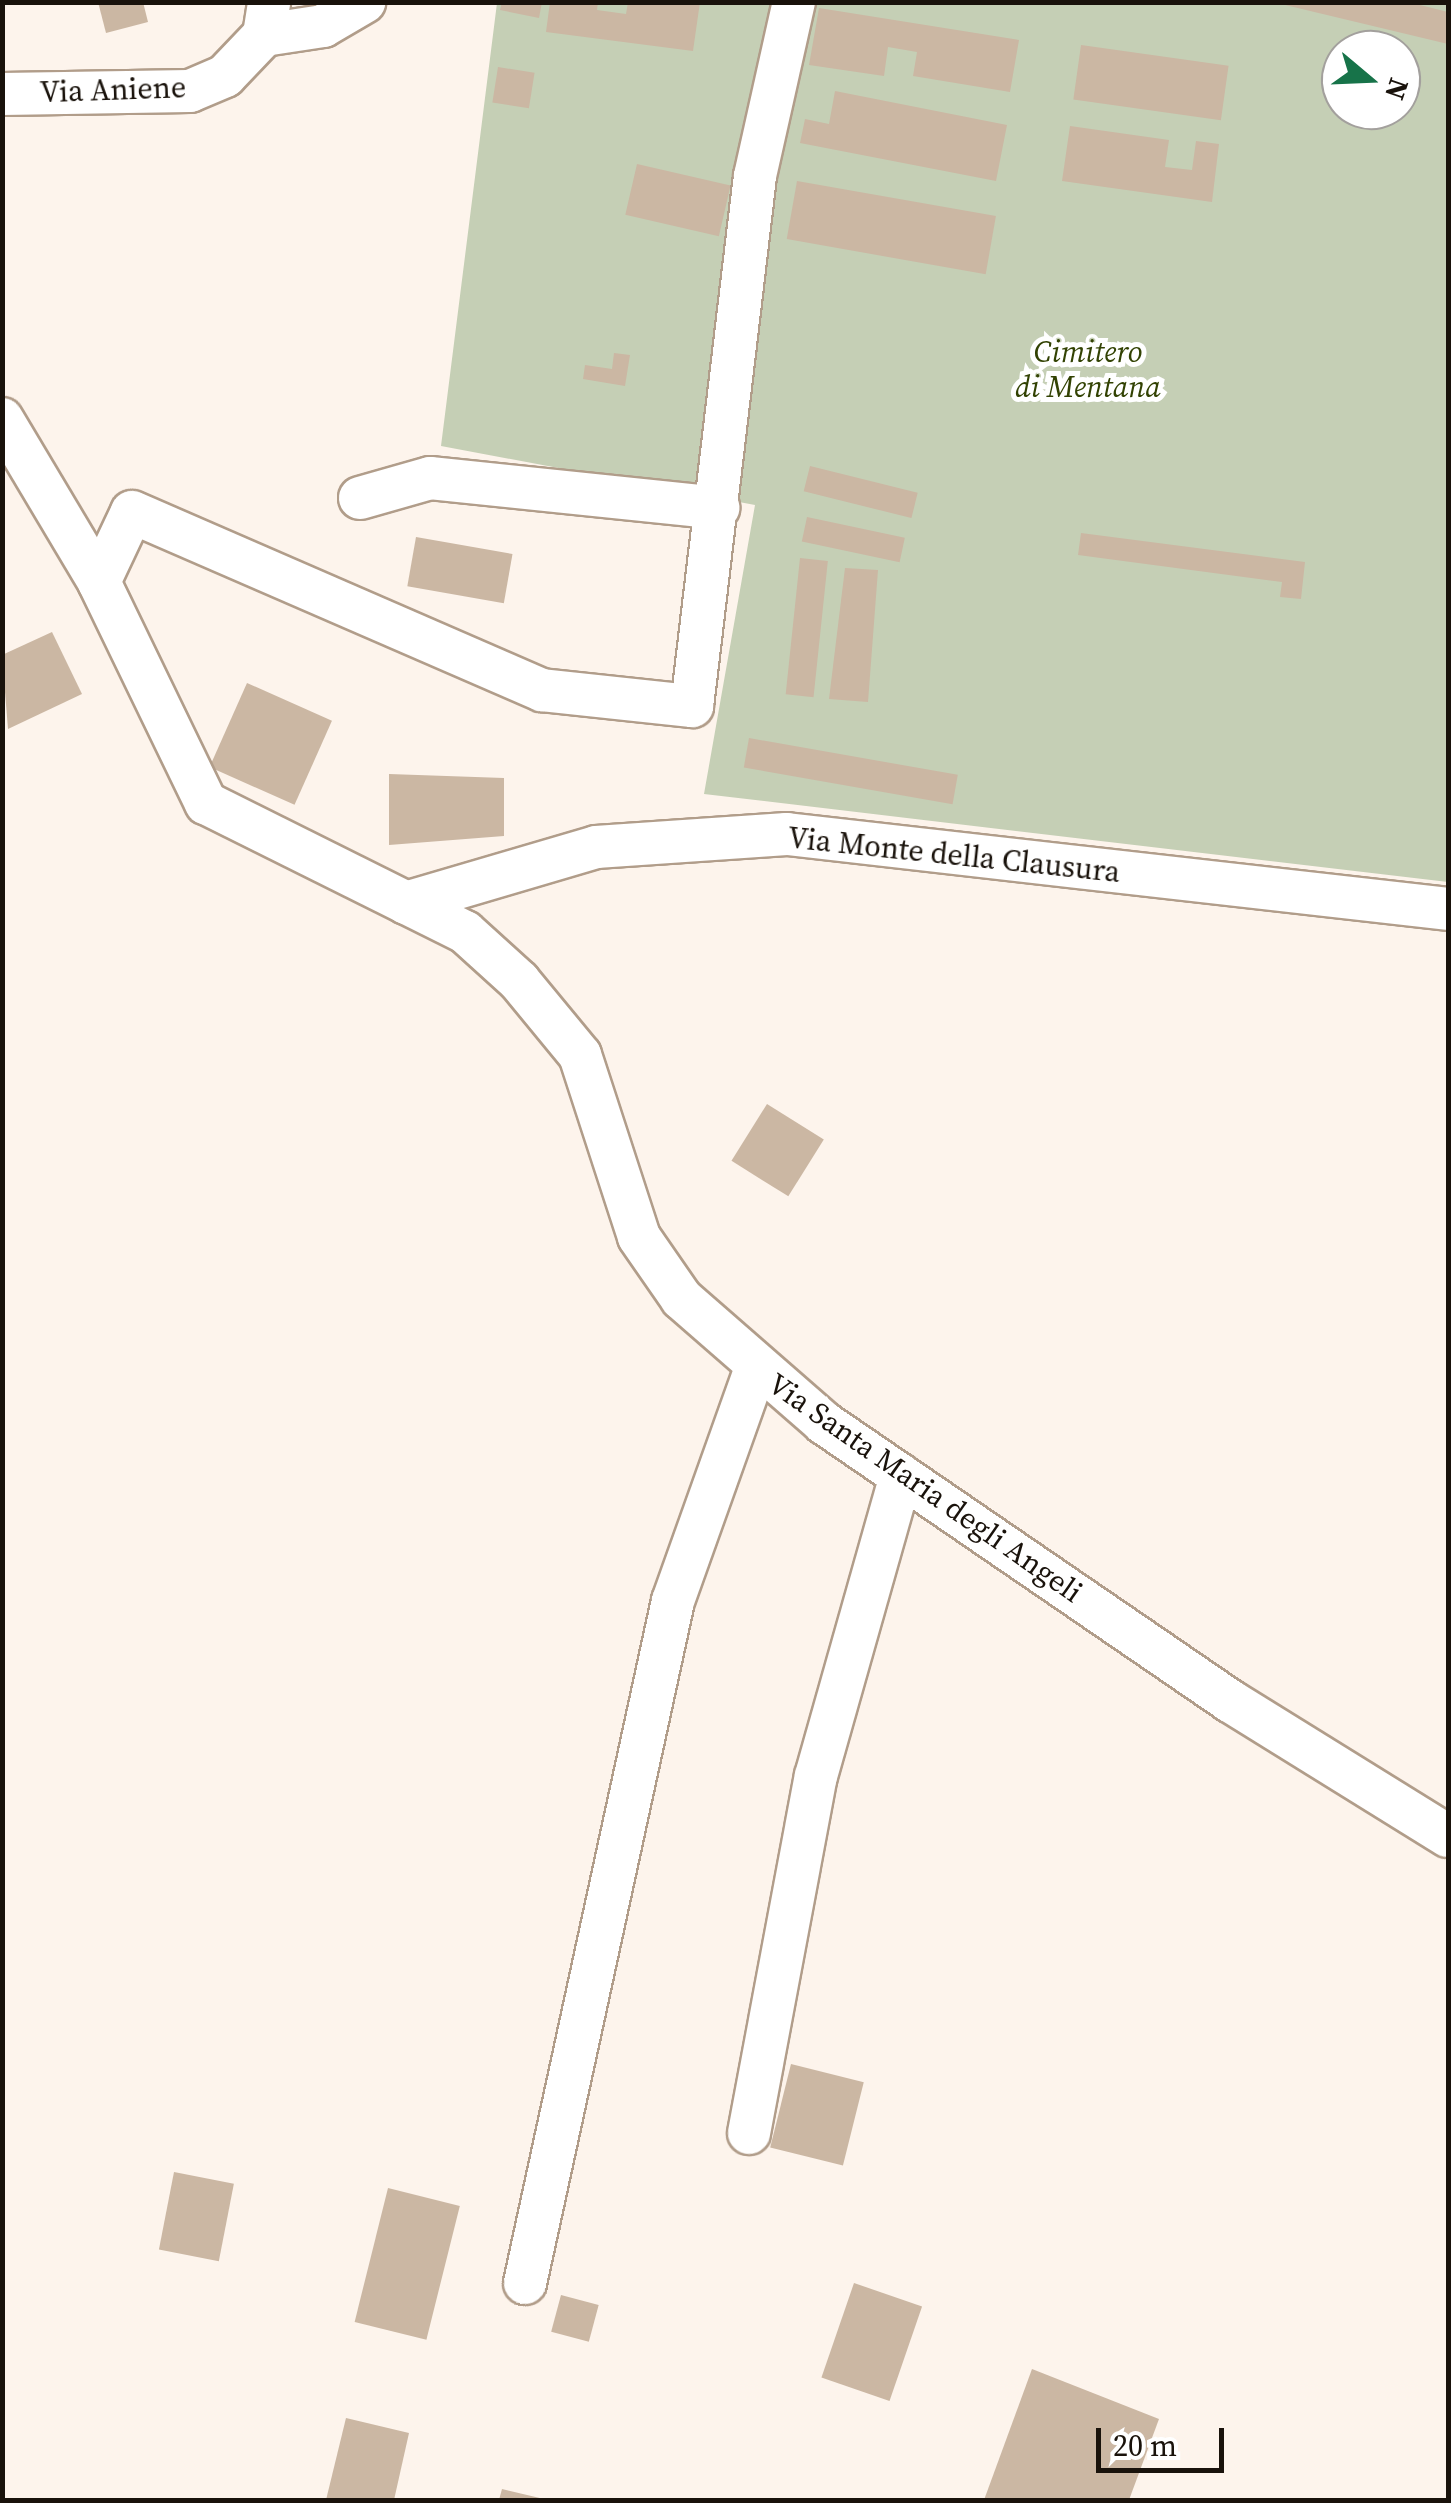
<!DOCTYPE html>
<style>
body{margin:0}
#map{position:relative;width:1451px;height:2503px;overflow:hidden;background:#fdf4ec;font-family:"Source Serif 4",serif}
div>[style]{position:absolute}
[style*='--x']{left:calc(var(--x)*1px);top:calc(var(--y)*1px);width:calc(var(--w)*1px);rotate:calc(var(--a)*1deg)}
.green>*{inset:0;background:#c5cfb5}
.building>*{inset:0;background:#cbb7a3;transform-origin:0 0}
.roads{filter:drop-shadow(2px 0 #b19d8a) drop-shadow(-2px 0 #b19d8a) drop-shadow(0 2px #b19d8a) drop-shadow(0 -2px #b19d8a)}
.minor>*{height:42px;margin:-21px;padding:0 21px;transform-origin:21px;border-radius:21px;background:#fff}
span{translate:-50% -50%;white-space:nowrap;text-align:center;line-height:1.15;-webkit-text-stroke:10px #fff;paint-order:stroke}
.street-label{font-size:30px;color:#19120b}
.park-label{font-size:30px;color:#324203;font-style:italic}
.frame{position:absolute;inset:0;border:5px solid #19120b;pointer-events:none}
.north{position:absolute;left:1321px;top:30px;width:100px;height:100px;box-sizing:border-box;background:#fff;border:2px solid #a3a09d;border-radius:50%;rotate:109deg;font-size:28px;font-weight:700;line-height:40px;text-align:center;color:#19120b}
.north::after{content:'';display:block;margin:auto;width:35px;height:45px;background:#177349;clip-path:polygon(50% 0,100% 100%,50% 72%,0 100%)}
.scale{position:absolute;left:1096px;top:2428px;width:128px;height:45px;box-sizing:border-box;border:5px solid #19120b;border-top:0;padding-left:12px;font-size:30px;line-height:35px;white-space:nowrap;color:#19120b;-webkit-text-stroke:8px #fff;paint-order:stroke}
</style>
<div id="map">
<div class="green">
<i style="clip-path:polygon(evenodd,497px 3px,1448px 3px,1448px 882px,704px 794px,755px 505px,441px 446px,497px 3px,1341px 50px,1401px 50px,1401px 110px,1341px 110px,1341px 50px)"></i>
</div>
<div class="building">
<i style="clip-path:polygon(98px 2px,143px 2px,148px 22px,106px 33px)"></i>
<i style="clip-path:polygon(502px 2px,542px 2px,539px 18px,500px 10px)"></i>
<i style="clip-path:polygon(550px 2px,598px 2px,597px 10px,626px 14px,628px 2px,700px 2px,693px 51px,546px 32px)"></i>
<i style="clip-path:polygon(1408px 2px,1448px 12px,1448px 44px,1281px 4px)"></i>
<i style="clip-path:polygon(819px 8px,1019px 40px,1010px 92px,913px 76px,917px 52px,888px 47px,884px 76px,809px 65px)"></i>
<i style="left:1081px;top:45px;width:149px;height:55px;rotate:8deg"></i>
<i style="left:498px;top:67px;width:37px;height:36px;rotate:9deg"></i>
<i style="clip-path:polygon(835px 91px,1007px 125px,996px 181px,800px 143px,805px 119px,829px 124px)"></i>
<i style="clip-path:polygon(1070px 126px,1169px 140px,1165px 167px,1192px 170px,1196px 141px,1219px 144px,1212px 202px,1062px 181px)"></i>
<i style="left:637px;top:164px;width:96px;height:52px;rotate:13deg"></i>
<i style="left:797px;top:181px;width:202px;height:59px;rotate:10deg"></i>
<i style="clip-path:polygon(614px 353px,630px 355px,625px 386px,583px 379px,585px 365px,612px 369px)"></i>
<i style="left:810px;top:466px;width:111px;height:26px;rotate:14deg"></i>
<i style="left:807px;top:517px;width:100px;height:25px;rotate:12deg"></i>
<i style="clip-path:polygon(1081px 533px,1305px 562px,1301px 599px,1280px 597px,1282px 582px,1078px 555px)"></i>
<i style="left:416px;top:537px;width:98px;height:50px;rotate:10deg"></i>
<i style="left:800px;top:558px;width:28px;height:137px;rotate:6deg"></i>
<i style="clip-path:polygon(845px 568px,878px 570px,868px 702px,829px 699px)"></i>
<i style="clip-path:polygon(52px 632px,82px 694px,8px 729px,2px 655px)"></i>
<i style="left:247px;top:683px;width:93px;height:92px;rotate:24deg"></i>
<i style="left:749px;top:738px;width:212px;height:30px;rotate:10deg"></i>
<i style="clip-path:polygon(389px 774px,504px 778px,504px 836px,389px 845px)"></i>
<i style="left:767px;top:1104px;width:67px;height:67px;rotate:32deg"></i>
<i style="left:791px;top:2064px;width:75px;height:86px;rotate:14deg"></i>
<i style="left:174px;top:2172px;width:61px;height:79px;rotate:11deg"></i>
<i style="left:388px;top:2188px;width:74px;height:138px;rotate:14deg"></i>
<i style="left:854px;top:2283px;width:72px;height:100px;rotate:19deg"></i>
<i style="left:561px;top:2295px;width:39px;height:38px;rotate:15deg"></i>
<i style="clip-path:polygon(1032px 2369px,1159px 2419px,1129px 2500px,984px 2500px)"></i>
<i style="clip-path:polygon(346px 2418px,409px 2433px,394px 2500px,326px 2500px)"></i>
<i style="clip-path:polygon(502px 2489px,544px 2499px,544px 2500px,499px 2500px)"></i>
</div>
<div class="roads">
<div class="minor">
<i style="--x:264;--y:35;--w:60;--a:-8.7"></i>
<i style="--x:323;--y:26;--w:48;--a:-30.3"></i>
<i style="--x:2;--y:94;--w:188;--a:-0.9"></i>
<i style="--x:190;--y:91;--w:38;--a:-23"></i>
<i style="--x:225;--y:76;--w:57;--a:-46.4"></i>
<i style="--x:264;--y:35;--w:33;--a:-81"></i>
<i style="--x:2;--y:419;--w:190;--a:59.2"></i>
<i style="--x:99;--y:582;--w:246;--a:64.2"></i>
<i style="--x:206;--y:803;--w:289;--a:26.5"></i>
<i style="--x:465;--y:932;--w:73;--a:42.2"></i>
<i style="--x:519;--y:981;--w:96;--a:50.5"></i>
<i style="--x:580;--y:1055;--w:191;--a:72"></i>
<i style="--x:639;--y:1237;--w:75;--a:55.3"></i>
<i style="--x:682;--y:1299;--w:189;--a:41.1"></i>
<i style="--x:824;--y:1423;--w:492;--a:34.4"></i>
<i style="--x:1230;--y:1701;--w:256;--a:31.8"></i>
<i style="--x:360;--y:498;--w:73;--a:-15.9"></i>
<i style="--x:430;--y:478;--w:290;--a:5.9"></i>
<i style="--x:99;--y:582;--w:77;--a:-64.8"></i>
<i style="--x:132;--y:512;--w:447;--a:23.5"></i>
<i style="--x:542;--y:690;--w:151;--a:6.1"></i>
<i style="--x:692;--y:706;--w:534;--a:-83.22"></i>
<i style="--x:755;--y:176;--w:178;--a:-77.4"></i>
<i style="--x:406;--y:903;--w:198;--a:-16.4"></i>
<i style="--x:596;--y:847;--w:191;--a:-3.9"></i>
<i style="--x:787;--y:834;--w:665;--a:6.47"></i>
<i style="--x:749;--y:2133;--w:363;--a:-79.4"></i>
<i style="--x:816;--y:1776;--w:312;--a:-74.2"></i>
<i style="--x:525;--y:2283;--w:698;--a:-77.76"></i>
<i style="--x:673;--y:1601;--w:247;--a:-70.4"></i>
</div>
</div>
<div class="street-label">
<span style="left:113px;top:90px;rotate:-2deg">Via Aniene</span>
<span style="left:954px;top:855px;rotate:6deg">Via Monte della Clausura</span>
<span style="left:925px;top:1488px;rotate:35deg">Via Santa Maria degli Angeli</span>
</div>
<div class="park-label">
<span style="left:1088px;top:369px">Cimitero<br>di Mentana</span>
</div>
<div class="frame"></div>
<div class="north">N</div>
<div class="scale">20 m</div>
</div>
